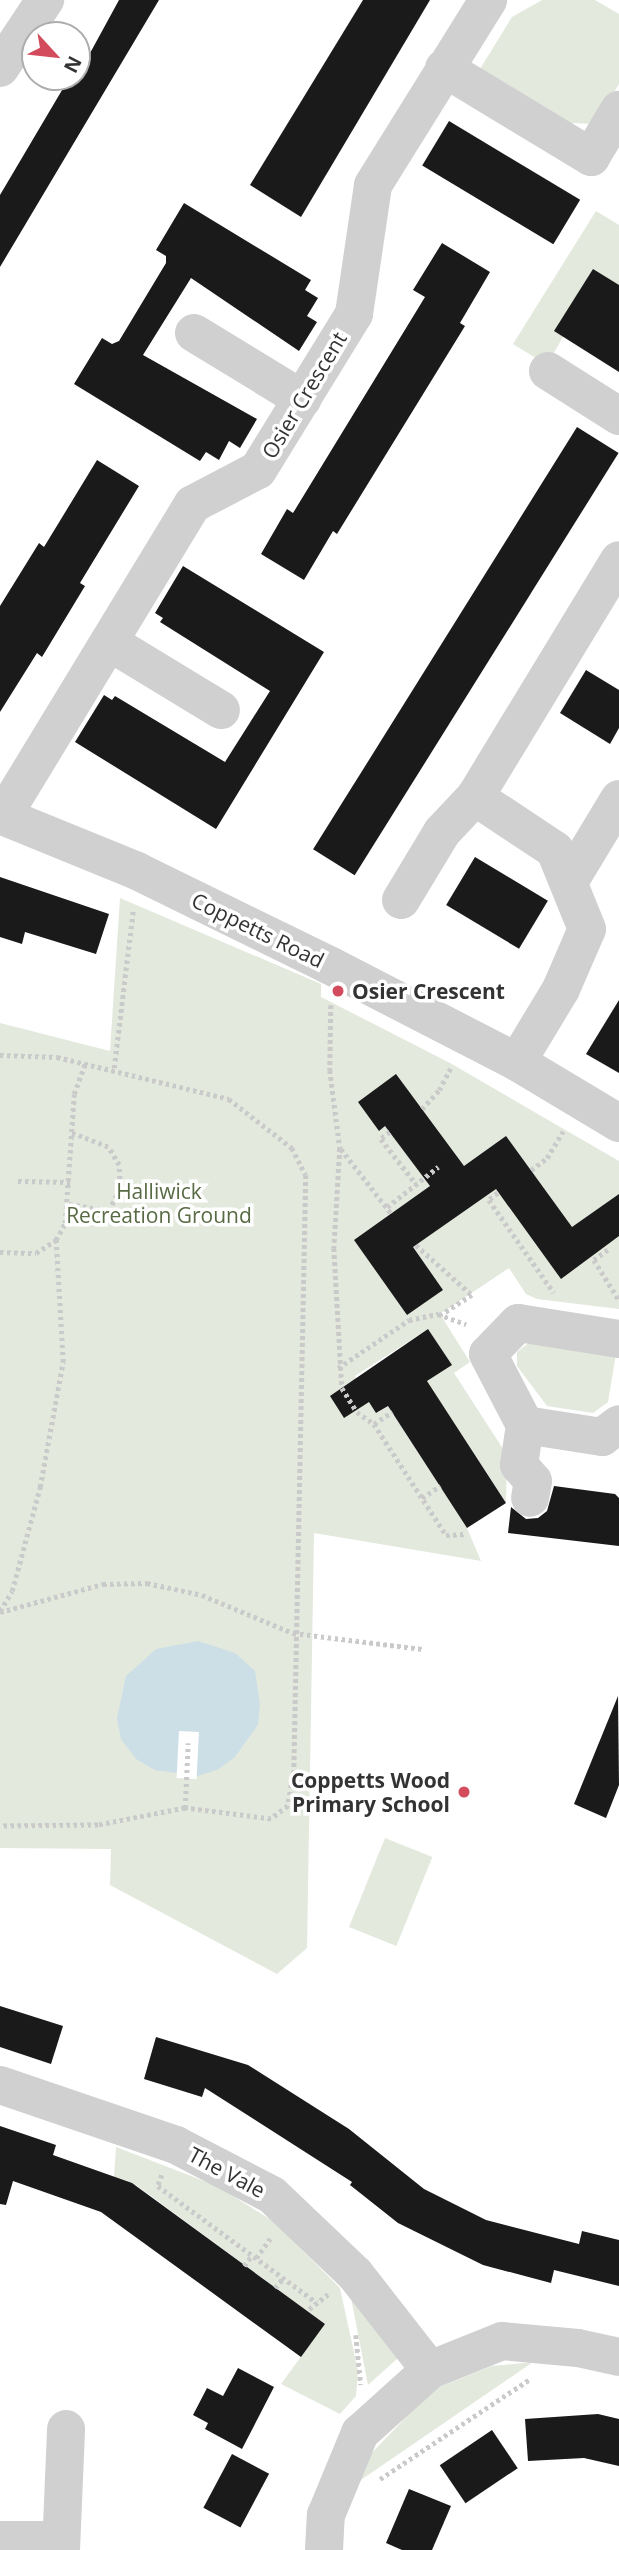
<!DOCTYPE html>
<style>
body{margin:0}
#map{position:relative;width:619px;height:2550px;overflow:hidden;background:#fff;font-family:"Open Sans",sans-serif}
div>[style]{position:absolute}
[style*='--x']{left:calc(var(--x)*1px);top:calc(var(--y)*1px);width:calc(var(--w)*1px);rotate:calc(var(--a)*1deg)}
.green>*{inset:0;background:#e3e9dd;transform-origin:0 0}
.water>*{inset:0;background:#ccdfe7}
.pier>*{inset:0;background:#fff;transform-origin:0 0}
.building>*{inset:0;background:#1a1a1a;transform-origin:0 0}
.path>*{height:4.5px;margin-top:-2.25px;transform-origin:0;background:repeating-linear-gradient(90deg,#cacaca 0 3.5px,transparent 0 7px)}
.minor>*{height:38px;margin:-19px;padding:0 19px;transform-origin:19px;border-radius:19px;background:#d0d0d0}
.dots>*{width:19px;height:19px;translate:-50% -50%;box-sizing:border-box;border:4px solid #fff;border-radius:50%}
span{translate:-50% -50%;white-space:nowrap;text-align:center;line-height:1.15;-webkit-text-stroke:7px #fff;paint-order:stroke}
.street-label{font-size:21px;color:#333}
.poi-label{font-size:21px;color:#333;font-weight:700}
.left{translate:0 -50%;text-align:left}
.right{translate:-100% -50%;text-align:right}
.park-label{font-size:21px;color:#596b44}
.north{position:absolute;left:21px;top:21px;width:70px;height:70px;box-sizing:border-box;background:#fff;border:2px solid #adadad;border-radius:50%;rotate:117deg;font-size:19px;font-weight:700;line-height:28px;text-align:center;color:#333}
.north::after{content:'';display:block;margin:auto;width:24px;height:32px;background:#d34c5e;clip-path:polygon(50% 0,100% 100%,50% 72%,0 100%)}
</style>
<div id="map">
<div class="green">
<i style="clip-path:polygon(542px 0,595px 0,619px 14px,619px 84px,595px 124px,569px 123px,480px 69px,512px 17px)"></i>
<i style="clip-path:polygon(596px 211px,619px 225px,619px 285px,563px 337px,547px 365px,513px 344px)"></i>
<i style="clip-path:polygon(120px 898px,321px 984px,321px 997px,450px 1063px,619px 1161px,619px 1309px,537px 1299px,526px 1294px,509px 1268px,440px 1314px,470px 1362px,454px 1373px,507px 1455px,506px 1503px,427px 1381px,451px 1365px,428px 1329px,355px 1376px,377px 1413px,388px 1406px,467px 1528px,481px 1561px,314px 1533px,307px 1948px,277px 1974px,110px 1885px,111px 1849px,0 1848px,0 1023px,110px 1051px)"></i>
<i style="clip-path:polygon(535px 1338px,616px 1354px,608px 1402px,593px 1413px,547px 1406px,517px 1366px,517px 1352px)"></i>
<i style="left:385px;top:1838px;width:51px;height:96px;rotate:22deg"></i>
<i style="clip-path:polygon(116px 2147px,217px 2186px,273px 2221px,340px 2288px,358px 2371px,356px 2396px,340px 2414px,281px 2384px,325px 2324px,136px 2185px,130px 2189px,114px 2177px)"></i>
<i style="clip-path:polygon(351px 2298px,398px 2358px,368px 2385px)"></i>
<i style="clip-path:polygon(533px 2362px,355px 2484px,365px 2460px,432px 2390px,492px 2366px)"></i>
</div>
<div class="water">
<i style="clip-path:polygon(198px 1641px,235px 1653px,255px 1671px,260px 1704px,258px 1725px,234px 1758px,217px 1770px,197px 1776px,155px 1770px,136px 1759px,121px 1739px,117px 1718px,126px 1676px,156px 1649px)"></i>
</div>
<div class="pier">
<i style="left:179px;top:1731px;width:20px;height:47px;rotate:3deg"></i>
</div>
<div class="building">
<i style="clip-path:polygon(119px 0,159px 0,0 267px,0 195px,68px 80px,77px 77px)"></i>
<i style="clip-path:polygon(363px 0,430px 0,301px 217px,250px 185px)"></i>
<i style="left:449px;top:121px;width:153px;height:52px;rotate:31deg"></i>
<i style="clip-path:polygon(184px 203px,311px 280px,305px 290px,318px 298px,307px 316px,317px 322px,299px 351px,191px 278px,143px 355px,257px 419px,240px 448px,229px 441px,219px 460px,206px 452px,200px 461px,74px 384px,102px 338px,112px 344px,119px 341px,166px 263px,166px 256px,156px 250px)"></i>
<i style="clip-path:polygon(442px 243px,490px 272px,460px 323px,465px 326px,337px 534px,333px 531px,304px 580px,261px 554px,287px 509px,293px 513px,425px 297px,413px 290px)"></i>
<i style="clip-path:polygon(593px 269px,619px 285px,619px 372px,554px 331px)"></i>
<i style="left:577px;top:427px;width:49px;height:498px;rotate:32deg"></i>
<i style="clip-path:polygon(97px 460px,139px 486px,80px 583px,85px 586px,42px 657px,37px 653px,0 712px,0 606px,39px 543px,44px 547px)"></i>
<i style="clip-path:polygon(183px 566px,324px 652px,216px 829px,75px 742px,104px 695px,112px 700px,115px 696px,225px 762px,270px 691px,160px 622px,163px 618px,155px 613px)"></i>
<i style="clip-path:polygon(586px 670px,619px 690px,619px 728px,610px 744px,560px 713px)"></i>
<i style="left:475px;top:857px;width:85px;height:56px;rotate:31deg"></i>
<i style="clip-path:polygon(0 877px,109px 914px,96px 954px,25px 932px,22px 944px,0 937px)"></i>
<i style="clip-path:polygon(619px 1000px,619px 1073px,586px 1054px)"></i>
<i style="clip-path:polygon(396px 1074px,464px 1166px,506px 1136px,572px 1227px,619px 1194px,619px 1236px,561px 1279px,496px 1189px,413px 1247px,443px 1290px,407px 1315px,354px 1240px,430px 1186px,385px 1126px,379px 1131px,358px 1102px)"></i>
<i style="clip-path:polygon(428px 1329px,452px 1365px,427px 1381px,506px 1503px,467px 1528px,388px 1406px,376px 1413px,369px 1402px,344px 1418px,330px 1396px)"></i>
<i style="clip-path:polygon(554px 1486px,615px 1494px,619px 1498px,619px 1546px,508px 1533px,511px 1507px,526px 1519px,538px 1518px,547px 1511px)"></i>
<i style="clip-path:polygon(618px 1696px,619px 1785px,606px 1818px,574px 1804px)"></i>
<i style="clip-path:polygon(0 2006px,63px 2026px,51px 2064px,0 2047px)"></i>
<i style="clip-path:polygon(156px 2037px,248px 2065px,349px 2129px,424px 2189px,486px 2220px,579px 2244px,582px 2231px,619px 2240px,619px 2286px,554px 2270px,551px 2283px,483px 2265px,398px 2223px,350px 2185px,352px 2182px,205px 2088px,202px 2097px,144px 2079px)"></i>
<i style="clip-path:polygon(0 2126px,56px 2145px,53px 2155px,132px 2183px,325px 2324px,301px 2357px,101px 2212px,13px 2181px,6px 2205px,0 2204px)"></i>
<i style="clip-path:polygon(238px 2368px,274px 2387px,242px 2449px,205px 2429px,208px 2423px,193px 2415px,207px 2388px,223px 2396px)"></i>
<i style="clip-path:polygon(598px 2414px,619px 2419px,619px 2466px,584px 2458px,528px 2461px,525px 2419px)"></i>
<i style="left:492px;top:2430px;width:46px;height:63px;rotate:56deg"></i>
<i style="left:232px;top:2454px;width:42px;height:61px;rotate:28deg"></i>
<i style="clip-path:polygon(409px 2489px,451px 2506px,432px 2550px,402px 2550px,386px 2543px)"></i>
</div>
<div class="path">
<i style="--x:331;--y:1005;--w:65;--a:90.9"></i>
<i style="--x:330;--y:1070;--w:79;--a:82.7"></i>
<i style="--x:340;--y:1148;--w:100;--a:93.4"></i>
<i style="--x:334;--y:1248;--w:140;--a:86.7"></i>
<i style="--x:342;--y:1388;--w:28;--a:58"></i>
<i style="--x:357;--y:1412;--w:21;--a:35"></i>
<i style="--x:374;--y:1424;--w:132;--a:57"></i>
<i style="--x:446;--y:1535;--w:20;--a:-3"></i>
<i style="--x:0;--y:1055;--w:57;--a:2"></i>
<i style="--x:57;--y:1057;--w:177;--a:13.7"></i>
<i style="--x:229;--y:1099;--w:80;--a:37.9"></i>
<i style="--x:292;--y:1148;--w:30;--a:63"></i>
<i style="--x:306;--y:1175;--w:596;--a:91.15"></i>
<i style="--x:294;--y:1771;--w:36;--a:100"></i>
<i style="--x:288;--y:1806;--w:21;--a:143"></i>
<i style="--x:271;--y:1819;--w:87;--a:-172.7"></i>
<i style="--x:185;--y:1808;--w:89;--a:168.9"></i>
<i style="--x:98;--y:1825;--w:98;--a:179.4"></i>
<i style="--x:114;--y:1068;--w:159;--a:-83.1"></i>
<i style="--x:422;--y:1109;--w:25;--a:-48"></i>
<i style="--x:439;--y:1090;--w:26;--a:-62"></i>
<i style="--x:390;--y:1132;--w:11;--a:142"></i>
<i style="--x:381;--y:1139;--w:57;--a:52.1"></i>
<i style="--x:341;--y:1149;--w:81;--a:52"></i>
<i style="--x:531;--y:1170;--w:20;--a:-37"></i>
<i style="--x:547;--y:1158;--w:31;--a:-59"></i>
<i style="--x:18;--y:1181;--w:52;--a:1.1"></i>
<i style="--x:498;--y:1193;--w:11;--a:142"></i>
<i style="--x:489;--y:1200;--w:113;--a:55"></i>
<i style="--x:69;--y:1204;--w:41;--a:9.9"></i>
<i style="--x:109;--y:1211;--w:27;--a:-66"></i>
<i style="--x:120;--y:1186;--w:21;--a:-93"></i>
<i style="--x:119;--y:1165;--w:21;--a:-121"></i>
<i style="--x:108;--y:1147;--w:39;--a:-159"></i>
<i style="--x:387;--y:1207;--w:65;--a:-38.1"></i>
<i style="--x:416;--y:1245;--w:75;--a:41.8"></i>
<i style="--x:472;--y:1295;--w:37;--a:147"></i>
<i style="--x:608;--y:1250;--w:17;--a:144"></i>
<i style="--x:594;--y:1260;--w:47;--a:58"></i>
<i style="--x:0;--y:1252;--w:36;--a:2"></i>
<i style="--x:36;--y:1253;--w:24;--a:-33"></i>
<i style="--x:56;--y:1240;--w:19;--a:-62"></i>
<i style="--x:65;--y:1223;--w:129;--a:-86"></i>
<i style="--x:74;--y:1094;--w:33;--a:-70"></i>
<i style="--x:338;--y:1368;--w:86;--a:-34.1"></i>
<i style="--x:409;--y:1320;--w:30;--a:-12"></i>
<i style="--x:438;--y:1314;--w:30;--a:20"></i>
<i style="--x:374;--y:1424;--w:22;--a:-34"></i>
<i style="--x:422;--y:1498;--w:22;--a:-34"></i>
<i style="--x:0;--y:1611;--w:23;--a:-59"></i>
<i style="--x:12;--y:1591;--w:108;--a:-74.9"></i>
<i style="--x:40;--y:1487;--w:127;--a:-79.6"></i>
<i style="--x:63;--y:1362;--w:122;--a:-93.3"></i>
<i style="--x:0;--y:1612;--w:107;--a:-15.2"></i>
<i style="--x:103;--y:1584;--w:44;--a:-1.3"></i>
<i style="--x:147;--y:1583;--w:56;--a:12.3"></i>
<i style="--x:202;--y:1595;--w:99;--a:22.7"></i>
<i style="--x:293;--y:1633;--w:130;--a:7.1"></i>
<i style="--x:185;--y:1808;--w:65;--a:-87.4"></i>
<i style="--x:162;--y:2175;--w:12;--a:110"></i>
<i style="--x:158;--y:2186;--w:197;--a:36.3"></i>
<i style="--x:256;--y:2258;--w:24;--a:-54"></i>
<i style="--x:244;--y:2266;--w:14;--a:-54"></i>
<i style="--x:275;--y:2288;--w:13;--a:-51"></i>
<i style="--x:309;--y:2309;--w:24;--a:-38"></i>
<i style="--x:356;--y:2335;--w:50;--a:84.3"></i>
<i style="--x:380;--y:2479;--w:180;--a:-33.7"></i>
</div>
<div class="minor">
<i style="--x:0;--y:68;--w:82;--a:-56.5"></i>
<i style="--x:444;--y:68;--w:172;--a:31.2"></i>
<i style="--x:591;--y:157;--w:55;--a:-59.2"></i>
<i style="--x:194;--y:333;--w:127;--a:31.4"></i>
<i style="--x:548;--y:371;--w:84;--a:32.4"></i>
<i style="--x:109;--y:642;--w:131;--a:31.3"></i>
<i style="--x:0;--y:815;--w:148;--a:22.2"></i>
<i style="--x:137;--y:871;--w:214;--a:26.1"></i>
<i style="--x:329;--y:965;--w:212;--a:27.3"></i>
<i style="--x:517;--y:1062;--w:119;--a:30.9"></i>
<i style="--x:3;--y:816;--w:365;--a:-58.7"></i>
<i style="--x:193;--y:504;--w:73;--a:-27.6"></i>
<i style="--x:258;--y:470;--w:183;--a:-58.4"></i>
<i style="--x:354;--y:314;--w:130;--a:-81.6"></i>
<i style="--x:373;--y:185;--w:218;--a:-58.1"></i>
<i style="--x:569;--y:882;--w:97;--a:-58.9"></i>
<i style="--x:401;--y:900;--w:79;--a:-58.9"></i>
<i style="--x:442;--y:832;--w:48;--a:-46.7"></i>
<i style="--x:517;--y:1062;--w:85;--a:-58.9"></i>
<i style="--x:561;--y:989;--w:65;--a:-66.6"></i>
<i style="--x:587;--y:929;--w:85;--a:-112.1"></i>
<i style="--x:555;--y:850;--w:96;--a:-146.5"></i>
<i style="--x:475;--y:797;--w:277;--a:-58.7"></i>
<i style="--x:619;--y:1339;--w:102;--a:-171"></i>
<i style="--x:518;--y:1323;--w:43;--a:134.1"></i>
<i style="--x:488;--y:1354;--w:80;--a:62.5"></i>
<i style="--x:525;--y:1425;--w:78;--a:8.9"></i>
<i style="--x:602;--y:1437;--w:21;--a:-37"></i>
<i style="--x:525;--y:1425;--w:40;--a:98.5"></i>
<i style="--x:519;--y:1465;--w:21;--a:49"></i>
<i style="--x:533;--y:1481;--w:17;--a:100"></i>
<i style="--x:0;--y:2085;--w:186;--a:18.8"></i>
<i style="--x:176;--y:2145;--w:108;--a:27.5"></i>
<i style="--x:272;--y:2195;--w:115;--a:43.6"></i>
<i style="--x:355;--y:2274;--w:122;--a:52"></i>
<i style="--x:0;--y:2540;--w:61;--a:0"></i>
<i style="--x:61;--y:2550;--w:121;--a:-87.6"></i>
<i style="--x:324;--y:2550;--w:35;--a:-87"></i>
<i style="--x:326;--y:2515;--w:89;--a:-67.5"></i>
<i style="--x:360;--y:2433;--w:94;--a:-42"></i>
<i style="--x:430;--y:2370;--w:78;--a:-21.9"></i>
<i style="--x:502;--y:2341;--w:76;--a:5.3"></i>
<i style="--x:578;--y:2348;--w:42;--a:12.4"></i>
</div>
<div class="dots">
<i style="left:338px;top:991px;background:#d34c5e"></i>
<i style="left:464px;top:1792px;background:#d34c5e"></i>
</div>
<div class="street-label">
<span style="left:304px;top:395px;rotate:-59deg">Osier Crescent</span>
<span style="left:258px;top:930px;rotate:26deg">Coppetts Road</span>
<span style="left:227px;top:2172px;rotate:28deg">The Vale</span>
</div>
<div class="poi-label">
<span class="left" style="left:352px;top:991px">Osier Crescent</span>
<span class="right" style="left:450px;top:1792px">Coppetts Wood<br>Primary School</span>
</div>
<div class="park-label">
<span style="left:159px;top:1203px">Halliwick<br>Recreation Ground</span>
</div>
<div class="north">N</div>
</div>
